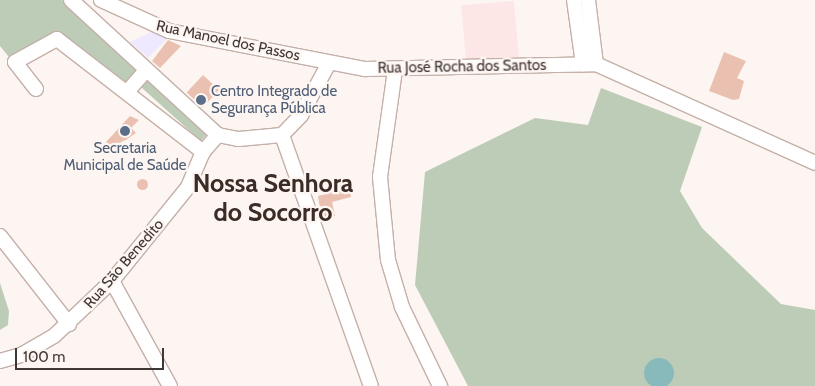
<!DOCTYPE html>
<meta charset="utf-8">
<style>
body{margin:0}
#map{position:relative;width:815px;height:386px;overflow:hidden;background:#fdf5f1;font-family:Cabin,sans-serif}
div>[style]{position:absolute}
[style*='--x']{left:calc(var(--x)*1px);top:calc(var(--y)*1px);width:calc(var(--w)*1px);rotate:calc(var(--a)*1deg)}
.commercial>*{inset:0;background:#efe9ff}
.education>*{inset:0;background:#fde7e6;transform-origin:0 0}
.green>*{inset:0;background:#bdccb7;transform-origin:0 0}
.water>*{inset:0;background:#89babb}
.round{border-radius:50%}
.building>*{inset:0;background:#eac1b1;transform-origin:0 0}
.roads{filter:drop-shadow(1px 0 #c4b0a8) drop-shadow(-1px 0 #c4b0a8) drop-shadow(0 1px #c4b0a8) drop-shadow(0 -1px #c4b0a8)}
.minor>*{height:14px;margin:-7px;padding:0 7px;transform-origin:7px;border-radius:7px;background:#fff}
.dots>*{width:14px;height:14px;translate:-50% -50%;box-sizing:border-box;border:2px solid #fdf5f1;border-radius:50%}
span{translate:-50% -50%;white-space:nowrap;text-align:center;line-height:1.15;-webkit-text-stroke:4.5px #fdf5f1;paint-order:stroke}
.street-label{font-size:15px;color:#3f3734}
.service-label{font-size:15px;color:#4e5e75}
.left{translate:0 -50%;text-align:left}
.town-label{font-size:25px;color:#3c2c26;font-weight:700}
.scale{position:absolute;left:15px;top:348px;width:149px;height:22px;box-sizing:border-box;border:2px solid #3f3734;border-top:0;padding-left:6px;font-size:15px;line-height:18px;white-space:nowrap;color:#3f3734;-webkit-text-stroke:4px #fdf5f1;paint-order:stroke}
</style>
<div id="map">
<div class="commercial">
<i style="clip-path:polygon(153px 31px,170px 36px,148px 58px,130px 42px)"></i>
</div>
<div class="education">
<i style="left:514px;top:1px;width:59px;height:53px;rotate:85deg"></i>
</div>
<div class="green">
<i style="clip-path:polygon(0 0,62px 0,141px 69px,127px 86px,71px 41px,13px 62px,0 46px)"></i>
<i style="left:146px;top:78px;width:83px;height:10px;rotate:42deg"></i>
<i style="clip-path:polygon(601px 88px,702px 127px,680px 191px,702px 228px,781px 304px,815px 310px,815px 386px,468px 386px,415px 285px,425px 172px,535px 118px,588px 125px)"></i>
<i style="clip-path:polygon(0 283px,9px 311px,8px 325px,0 330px)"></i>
</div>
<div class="water">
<i class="round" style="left:644px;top:358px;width:30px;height:30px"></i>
</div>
<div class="building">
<i style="clip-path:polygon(168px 40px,181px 46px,160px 68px,152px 61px)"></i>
<i style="clip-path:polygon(724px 52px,746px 61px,737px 78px,744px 81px,739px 99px,733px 100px,709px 91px)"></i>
<i style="left:203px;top:75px;width:22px;height:24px;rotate:43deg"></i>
<i style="clip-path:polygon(130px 116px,139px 120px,131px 128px,136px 133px,114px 148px,106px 142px)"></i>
<i class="round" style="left:136.5px;top:178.5px;width:11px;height:11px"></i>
<i style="clip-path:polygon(350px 188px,351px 197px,332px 202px,335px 216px,322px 221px,318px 196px)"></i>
</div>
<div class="roads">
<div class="minor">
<i style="--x:71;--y:0;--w:200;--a:42.6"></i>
<i style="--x:101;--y:0;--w:75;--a:24.5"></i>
<i style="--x:169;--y:31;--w:200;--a:11"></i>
<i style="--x:365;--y:69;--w:231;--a:-1.2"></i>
<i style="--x:596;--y:64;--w:240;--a:24.3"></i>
<i style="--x:574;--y:0;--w:65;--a:82"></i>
<i style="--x:588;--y:0;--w:64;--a:82.9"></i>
<i style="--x:395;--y:70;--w:108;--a:98"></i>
<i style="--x:380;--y:177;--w:83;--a:84.5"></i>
<i style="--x:388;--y:260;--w:49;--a:73.4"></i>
<i style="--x:402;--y:307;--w:88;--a:64.3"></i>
<i style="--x:36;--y:89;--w:34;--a:-128"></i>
<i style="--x:15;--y:62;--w:48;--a:-28.7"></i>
<i style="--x:57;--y:39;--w:185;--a:37.7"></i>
<i style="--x:128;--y:91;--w:28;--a:-49"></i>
<i style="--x:218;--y:135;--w:21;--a:11"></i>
<i style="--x:239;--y:139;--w:43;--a:-5.3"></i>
<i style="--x:282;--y:135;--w:28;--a:-46"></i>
<i style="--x:301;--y:115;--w:59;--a:-61.7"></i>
<i style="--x:282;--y:135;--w:266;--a:70.5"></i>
<i style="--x:0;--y:236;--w:112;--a:51.9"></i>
<i style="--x:112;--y:281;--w:120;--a:61.1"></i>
<i style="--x:0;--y:361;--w:22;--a:-16"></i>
<i style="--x:21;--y:355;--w:38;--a:-30"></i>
<i style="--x:54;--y:336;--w:80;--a:-43.5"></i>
<i style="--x:112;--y:281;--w:121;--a:-51"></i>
<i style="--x:188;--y:187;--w:38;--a:-67"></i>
<i style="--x:203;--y:152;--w:23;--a:-49"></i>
</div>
</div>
<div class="dots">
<i style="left:201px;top:100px;background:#5c6f8a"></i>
<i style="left:125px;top:131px;background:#5c6f8a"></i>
</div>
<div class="street-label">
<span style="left:228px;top:41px;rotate:12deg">Rua Manoel dos Passos</span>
<span style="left:462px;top:67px;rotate:-1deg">Rua José Rocha dos Santos</span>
<span style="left:124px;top:264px;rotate:-49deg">Rua São Benedito</span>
</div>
<div class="service-label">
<span class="left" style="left:211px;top:100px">Centro Integrado de<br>Segurança Pública</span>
<span style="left:125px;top:157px">Secretaria<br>Municipal de Saúde</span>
</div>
<div class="town-label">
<span style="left:273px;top:198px">Nossa Senhora<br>do Socorro</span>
</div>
<div class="scale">100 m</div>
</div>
